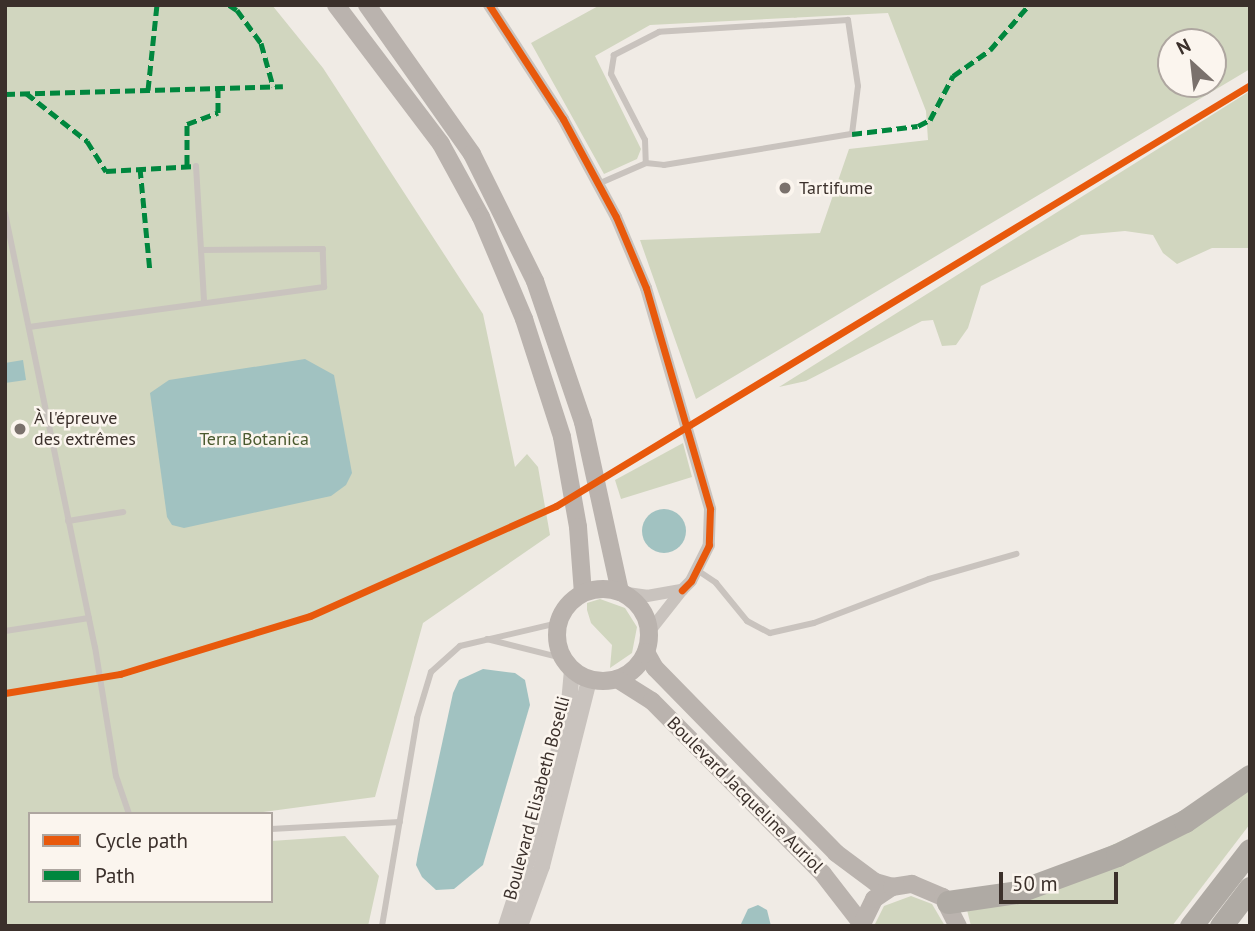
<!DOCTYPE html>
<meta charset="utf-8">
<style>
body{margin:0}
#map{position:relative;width:1255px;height:931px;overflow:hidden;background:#f0ebe5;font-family:"PT Sans",sans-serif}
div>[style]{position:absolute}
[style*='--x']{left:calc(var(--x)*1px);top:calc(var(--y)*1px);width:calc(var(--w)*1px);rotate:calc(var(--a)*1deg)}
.green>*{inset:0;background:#d1d6bf}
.water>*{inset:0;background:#a1c2c1}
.round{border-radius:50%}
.service>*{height:6px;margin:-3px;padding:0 3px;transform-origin:3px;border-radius:3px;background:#c9c3be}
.minor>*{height:12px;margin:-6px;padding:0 6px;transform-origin:6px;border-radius:6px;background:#c9c3be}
.tertiary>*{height:16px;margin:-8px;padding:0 8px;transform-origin:8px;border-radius:8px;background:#c9c3be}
.secondary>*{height:18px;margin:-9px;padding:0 9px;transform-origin:9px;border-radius:9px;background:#bab3ae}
.secondary>.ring{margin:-9px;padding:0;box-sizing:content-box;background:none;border:18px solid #bab3ae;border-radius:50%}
.motorway>*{height:23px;margin:-11.5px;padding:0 11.5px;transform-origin:11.5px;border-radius:11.5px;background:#afaaa4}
.quiet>*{height:5px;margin-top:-2.5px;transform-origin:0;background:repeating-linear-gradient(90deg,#00873e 0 10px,transparent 0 15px)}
.cycleway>*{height:7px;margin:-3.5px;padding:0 3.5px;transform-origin:3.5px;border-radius:3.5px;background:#e8590c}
.dots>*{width:19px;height:19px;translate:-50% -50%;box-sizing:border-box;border:4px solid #fbf5ee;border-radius:50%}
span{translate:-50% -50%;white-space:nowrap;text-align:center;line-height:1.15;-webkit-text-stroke:5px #fbf5ee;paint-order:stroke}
.poi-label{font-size:18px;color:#3b302b}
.left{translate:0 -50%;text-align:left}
.park-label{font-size:18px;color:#4a5a2e}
.street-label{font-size:18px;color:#3b302b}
.frame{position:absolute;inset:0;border:7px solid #3b302b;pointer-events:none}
.legend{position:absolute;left:28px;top:812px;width:245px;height:91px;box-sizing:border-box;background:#fbf5ee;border:2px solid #aea6a0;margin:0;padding:9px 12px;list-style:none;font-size:21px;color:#3b302b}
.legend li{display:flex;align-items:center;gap:14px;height:35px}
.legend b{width:35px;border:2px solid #aea6a0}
.north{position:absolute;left:1157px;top:28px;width:70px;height:70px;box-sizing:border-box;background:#fbf5ee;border:2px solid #aea6a0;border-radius:50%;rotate:333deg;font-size:19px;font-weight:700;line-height:28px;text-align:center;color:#3b302b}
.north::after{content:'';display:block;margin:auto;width:24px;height:32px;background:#7a716c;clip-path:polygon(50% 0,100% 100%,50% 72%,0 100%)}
.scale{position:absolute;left:999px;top:872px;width:119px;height:32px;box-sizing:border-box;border:4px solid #3b302b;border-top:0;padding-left:9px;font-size:21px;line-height:24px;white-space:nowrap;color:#3b302b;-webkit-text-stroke:5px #fbf5ee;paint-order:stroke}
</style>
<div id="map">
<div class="green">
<i style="clip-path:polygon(5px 5px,272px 5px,323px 68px,483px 314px,515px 467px,527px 454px,538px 467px,550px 535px,423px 623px,375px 797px,249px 814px,30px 814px,30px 901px,271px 901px,271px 841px,345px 836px,379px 876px,368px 926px,5px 926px)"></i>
<i style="clip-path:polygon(evenodd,600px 5px,1250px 5px,1250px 69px,696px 399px,640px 240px,820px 233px,849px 149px,928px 140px,926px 111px,888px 13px,650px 25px,595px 56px,641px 149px,637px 159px,604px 174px,531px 43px,600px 5px,1171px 42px,1213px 42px,1213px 84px,1171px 84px,1171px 42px)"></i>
<i style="clip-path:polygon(1250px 91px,1250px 248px,1212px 248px,1177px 264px,1163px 253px,1153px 235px,1125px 231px,1081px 235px,981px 286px,968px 328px,956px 345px,942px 346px,933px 320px,922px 321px,806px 381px,779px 387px)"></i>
<i style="clip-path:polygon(683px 443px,692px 477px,621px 499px,615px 480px)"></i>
<i style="clip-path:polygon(600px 599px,625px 608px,637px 627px,632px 653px,610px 668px,612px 645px,591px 623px,587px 610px,587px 603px)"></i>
<i style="clip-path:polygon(1250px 783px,1250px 824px,1172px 926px,971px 926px,967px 910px)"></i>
<i style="clip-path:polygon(911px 896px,932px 904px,945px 926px,874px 926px,884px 906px)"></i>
</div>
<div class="water">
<i style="clip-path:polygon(305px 359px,334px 375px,352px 473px,346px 485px,331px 496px,184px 528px,172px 525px,167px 517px,150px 393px,169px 380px)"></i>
<i style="clip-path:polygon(23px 360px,26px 380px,5px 383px,5px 363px)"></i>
<i class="round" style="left:642px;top:509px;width:44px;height:44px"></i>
<i style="clip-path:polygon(483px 669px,515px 673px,525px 680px,530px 705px,483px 865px,454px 889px,436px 890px,422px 877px,416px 865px,418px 854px,453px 693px,459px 680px)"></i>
<i style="clip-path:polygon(758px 905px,767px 910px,771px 926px,740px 926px,748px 909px)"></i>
</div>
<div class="service">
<i style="--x:196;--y:166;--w:136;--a:86.6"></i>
<i style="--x:598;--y:184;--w:52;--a:-23.6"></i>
<i style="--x:646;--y:163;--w:18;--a:6"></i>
<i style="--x:664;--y:165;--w:191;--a:-9.4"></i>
<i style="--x:852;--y:134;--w:48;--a:-82.9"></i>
<i style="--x:858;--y:86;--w:67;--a:-98.6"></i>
<i style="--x:848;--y:20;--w:189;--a:176.4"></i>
<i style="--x:659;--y:32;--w:51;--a:152.9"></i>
<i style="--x:614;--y:55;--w:19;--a:99"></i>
<i style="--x:611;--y:74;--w:74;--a:62.7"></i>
<i style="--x:645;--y:140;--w:23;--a:88"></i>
<i style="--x:5;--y:213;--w:443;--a:78.3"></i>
<i style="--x:95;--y:647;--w:131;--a:80.8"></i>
<i style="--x:116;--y:776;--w:40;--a:71.1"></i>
<i style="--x:29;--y:327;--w:298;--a:-7.7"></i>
<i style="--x:324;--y:287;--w:38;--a:-92"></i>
<i style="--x:323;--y:249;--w:121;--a:179.5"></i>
<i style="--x:68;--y:521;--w:56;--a:-9.3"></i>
<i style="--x:697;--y:570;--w:23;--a:34"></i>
<i style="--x:716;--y:583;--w:49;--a:50.8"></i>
<i style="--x:747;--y:621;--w:26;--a:28"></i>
<i style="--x:770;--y:633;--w:45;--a:-12.8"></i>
<i style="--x:814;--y:623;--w:123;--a:-20.9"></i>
<i style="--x:929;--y:579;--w:91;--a:-16"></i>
<i style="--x:5;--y:631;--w:85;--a:-8.8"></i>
<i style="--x:487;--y:639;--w:77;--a:14.2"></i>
<i style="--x:271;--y:829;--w:129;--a:-3.1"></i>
<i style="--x:382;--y:926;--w:211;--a:-80.4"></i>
<i style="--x:417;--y:718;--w:48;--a:-73.1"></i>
<i style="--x:431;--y:672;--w:39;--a:-42"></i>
<i style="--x:460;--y:646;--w:101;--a:-13.2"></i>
</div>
<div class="minor">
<i style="--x:489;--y:5;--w:136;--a:57"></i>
<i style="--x:563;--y:119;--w:111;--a:61.6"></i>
<i style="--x:616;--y:217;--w:77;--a:67.1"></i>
<i style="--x:646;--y:288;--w:230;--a:73.8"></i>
<i style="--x:710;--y:509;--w:36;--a:92"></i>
<i style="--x:709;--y:545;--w:40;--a:116.6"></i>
<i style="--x:691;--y:581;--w:13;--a:135"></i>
<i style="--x:620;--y:592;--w:27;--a:8"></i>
<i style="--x:647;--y:596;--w:36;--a:-10"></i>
<i style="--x:682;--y:590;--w:53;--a:128.2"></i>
</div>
<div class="tertiary">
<i style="--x:506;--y:926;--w:120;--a:-72"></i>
<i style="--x:543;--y:812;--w:101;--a:-75.7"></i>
<i style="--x:568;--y:714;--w:44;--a:-84.8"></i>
<i style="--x:520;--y:926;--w:64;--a:-69.9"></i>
<i style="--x:542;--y:866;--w:192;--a:-75.8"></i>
</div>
<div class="secondary">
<i style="--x:336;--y:5;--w:174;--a:52.9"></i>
<i style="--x:441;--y:144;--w:83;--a:61.3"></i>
<i style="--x:481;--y:217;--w:111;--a:67.1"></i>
<i style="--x:524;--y:319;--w:124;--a:72.1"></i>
<i style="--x:562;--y:437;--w:91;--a:79.9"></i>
<i style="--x:578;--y:527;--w:66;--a:85.7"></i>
<i style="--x:367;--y:5;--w:182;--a:54.8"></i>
<i style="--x:472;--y:154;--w:142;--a:63.6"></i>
<i style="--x:535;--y:281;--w:149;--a:71.2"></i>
<i style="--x:583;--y:422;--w:174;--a:77.7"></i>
<i class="ring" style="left:557px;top:589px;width:74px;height:74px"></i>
<i style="--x:646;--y:652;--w:18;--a:61"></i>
<i style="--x:655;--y:668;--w:259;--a:45.6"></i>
<i style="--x:836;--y:853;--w:49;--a:36.6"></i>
<i style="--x:875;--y:882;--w:18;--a:16"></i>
<i style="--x:617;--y:679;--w:41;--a:32.2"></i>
<i style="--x:652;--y:701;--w:243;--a:45.3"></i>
<i style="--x:823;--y:874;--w:62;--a:52.2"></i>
<i style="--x:861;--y:926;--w:30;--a:-64"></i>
<i style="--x:874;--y:899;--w:22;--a:-34"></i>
<i style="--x:892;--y:887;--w:20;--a:-9"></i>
<i style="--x:912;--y:884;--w:34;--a:23"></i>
<i style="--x:943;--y:897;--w:33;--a:63"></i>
</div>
<div class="motorway">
<i style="--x:948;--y:902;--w:70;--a:-8.2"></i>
<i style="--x:1017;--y:892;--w:107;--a:-20.3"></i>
<i style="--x:1117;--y:855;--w:76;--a:-26.6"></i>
<i style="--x:1185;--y:821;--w:79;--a:-34.7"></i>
<i style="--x:1191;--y:926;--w:96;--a:-52.2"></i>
<i style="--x:1221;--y:926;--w:48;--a:-52.7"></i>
</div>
<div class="quiet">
<i style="--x:229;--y:5;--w:9;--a:32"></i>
<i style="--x:237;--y:10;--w:41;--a:54"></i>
<i style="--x:261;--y:43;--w:45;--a:74.4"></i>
<i style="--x:148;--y:90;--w:85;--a:-84"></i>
<i style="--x:26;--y:93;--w:78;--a:38.2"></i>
<i style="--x:87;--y:141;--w:36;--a:58"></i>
<i style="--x:106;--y:171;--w:90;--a:-3.2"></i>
<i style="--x:5;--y:94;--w:278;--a:-1.6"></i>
<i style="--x:852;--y:134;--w:66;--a:-6.9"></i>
<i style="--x:918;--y:126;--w:13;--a:-27"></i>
<i style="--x:930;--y:120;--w:50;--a:-62.4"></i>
<i style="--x:953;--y:76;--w:45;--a:-35.1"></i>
<i style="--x:990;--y:50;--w:60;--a:-49.1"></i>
<i style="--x:187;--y:165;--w:41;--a:-90"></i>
<i style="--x:187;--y:124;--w:33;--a:-20"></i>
<i style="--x:218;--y:113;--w:25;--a:-90"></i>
<i style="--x:140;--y:168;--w:103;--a:84.5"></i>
</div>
<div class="cycleway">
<i style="--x:489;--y:5;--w:136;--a:57"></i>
<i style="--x:563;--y:119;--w:111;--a:61.6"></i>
<i style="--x:616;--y:217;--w:77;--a:67.1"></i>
<i style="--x:646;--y:288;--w:230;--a:73.8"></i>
<i style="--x:710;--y:509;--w:36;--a:92"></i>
<i style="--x:709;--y:545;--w:40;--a:116.6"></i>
<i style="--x:691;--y:581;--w:13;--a:135"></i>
<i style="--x:5;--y:693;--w:117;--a:-9.4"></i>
<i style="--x:120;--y:674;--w:199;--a:-17"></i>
<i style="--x:310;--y:616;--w:269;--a:-24.1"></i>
<i style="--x:556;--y:506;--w:812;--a:-31.24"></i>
</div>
<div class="dots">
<i style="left:785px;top:188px;background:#7a716c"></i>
<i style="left:20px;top:429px;background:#7a716c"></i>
</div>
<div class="poi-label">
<span class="left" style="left:799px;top:188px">Tartifume</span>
<span class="left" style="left:34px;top:429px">À l'épreuve<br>des extrêmes</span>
</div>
<div class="park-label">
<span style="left:254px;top:439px">Terra Botanica</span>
</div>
<div class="street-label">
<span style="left:745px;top:795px;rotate:45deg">Boulevard Jacqueline Auriol</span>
<span style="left:537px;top:798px;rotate:-75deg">Boulevard Elisabeth Boselli</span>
</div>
<div class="frame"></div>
<ul class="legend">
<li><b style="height:9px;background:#e8590c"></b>Cycle path</li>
<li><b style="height:9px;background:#00873e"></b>Path</li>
</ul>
<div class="north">N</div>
<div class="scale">50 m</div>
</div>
